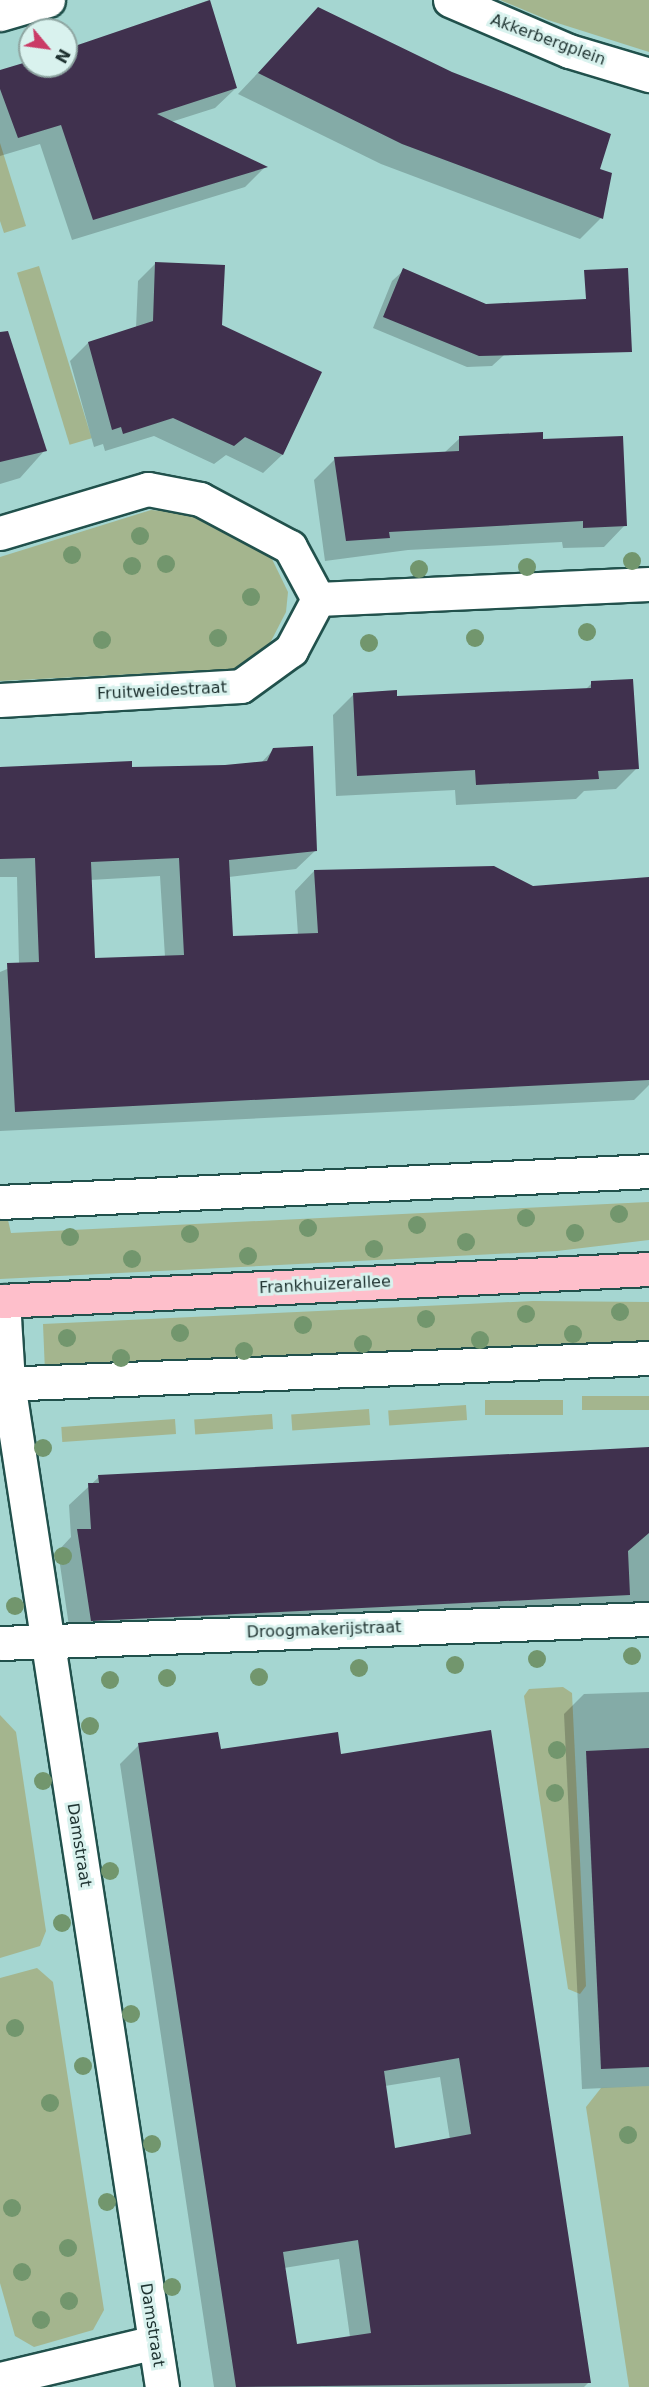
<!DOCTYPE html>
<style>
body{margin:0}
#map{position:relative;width:649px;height:2387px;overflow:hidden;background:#a5d6d1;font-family:"DejaVu Sans",sans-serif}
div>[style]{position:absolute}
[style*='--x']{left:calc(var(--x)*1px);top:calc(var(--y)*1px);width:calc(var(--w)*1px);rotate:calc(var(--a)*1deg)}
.green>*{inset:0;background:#a4b58e;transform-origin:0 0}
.shadow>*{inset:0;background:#0003}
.building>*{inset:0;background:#40314e}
.roads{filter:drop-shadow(2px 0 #21514c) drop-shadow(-2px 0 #21514c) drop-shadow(0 2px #21514c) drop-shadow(0 -2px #21514c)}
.minor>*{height:33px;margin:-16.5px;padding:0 16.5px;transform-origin:16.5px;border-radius:16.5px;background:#fff}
.major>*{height:33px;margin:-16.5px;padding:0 16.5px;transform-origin:16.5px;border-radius:16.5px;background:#febfcb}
.trees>*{width:18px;height:18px;margin:-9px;border-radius:50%;background:#72966d}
span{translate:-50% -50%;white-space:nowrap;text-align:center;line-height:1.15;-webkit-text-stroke:6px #d9f2ee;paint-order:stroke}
.street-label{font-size:16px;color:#1f3331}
.north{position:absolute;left:18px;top:18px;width:60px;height:60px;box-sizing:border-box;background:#d9f2ee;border:2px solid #8fa6a2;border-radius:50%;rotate:119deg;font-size:16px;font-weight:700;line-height:24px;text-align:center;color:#1f3331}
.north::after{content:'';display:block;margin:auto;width:21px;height:27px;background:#ca3b66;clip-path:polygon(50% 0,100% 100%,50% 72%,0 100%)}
</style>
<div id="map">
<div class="green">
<i style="clip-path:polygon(500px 0,649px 0,649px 52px,548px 20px)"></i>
<i style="clip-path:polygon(0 143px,26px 226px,4px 233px,0 221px)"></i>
<i style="left:39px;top:266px;width:180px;height:23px;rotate:73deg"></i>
<i style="clip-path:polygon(151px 510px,186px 513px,271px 557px,288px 592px,286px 612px,267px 649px,235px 669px,0 681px,0 557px)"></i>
<i style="clip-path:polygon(649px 1202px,649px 1240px,557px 1251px,0 1279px,0 1220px,8px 1220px,11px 1233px)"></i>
<i style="clip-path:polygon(533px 1301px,649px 1302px,649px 1343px,45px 1372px,43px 1324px)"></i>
<i style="left:649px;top:1396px;width:14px;height:67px;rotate:90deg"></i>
<i style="left:563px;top:1400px;width:15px;height:78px;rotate:90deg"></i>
<i style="left:466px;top:1405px;width:15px;height:78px;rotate:86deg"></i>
<i style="left:369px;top:1409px;width:16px;height:78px;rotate:86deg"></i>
<i style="left:272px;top:1414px;width:15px;height:78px;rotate:86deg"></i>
<i style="left:175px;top:1419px;width:15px;height:114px;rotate:86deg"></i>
<i style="clip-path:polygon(563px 1687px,572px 1693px,586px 1986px,580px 1994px,568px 1989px,524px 1696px,529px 1689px)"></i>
<i style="clip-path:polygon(0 1715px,16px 1732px,46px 1931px,40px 1946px,0 1958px)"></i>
<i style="clip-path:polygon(37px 1968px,53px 1982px,104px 2310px,93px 2330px,34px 2347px,15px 2336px,0 2283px,0 1978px)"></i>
<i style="clip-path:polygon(649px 2086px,649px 2387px,629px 2387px,586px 2107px,601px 2088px)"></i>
</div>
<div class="shadow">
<i style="clip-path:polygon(209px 0,236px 88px,215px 108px,171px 122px,265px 167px,245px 187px,72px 240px,40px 144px,0 156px,0 72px,30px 63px,66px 66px,66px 51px)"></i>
<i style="clip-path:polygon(319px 8px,452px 74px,598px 170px,601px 218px,580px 239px,381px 164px,238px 94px)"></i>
<i style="clip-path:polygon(156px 263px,220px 326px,320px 373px,282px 455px,263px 473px,226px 455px,214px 464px,154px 436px,105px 451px,103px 444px,94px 447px,70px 361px,88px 343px,136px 328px,138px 281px)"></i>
<i style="clip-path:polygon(404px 270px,504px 355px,492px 366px,467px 367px,373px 328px,392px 281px)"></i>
<i style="clip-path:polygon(0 371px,45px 450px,20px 478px,0 484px)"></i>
<i style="clip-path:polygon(460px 438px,542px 441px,625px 525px,604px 547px,563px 548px,562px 542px,408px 550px,325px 561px,314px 480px,335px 459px,444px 453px)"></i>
<i style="clip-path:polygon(592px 683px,637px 768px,616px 789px,584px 791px,576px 799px,456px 805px,455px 790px,336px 796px,333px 715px,354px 694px,395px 698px,585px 690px)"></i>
<i style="clip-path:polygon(evenodd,274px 749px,316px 850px,296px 869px,229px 877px,231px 938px,298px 935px,295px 891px,314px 871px,533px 887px,649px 879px,649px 1085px,634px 1100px,0 1131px,0 972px,19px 964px,17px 877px,0 877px,0 769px,225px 766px,260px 764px,274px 749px,160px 876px,165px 957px,94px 960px,90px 880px,160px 876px)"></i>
<i style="clip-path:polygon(649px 1449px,649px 1612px,71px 1640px,58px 1551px,71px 1537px,69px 1505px,99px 1477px)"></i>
<i style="clip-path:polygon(649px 1692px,649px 2086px,582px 2089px,564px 1714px,584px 1694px)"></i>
<i style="clip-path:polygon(evenodd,139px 1745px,340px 1756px,589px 2382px,584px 2387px,214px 2387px,120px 1764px,139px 1745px,440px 2077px,450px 2140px,393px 2149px,385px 2086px,440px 2077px,139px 1745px,339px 2259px,350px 2337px,296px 2346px,284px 2268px,339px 2259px)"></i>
</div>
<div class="building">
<i style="clip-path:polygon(210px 0,237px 88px,157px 114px,268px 167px,93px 220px,61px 125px,18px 138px,0 89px,0 70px,30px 61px,30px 66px,66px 66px,66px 49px)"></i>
<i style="clip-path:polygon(318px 7px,452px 72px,611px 134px,600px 169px,612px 173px,603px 219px,402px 144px,258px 73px)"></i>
<i style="clip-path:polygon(155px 262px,225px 265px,222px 325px,322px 372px,283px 455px,245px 437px,234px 446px,173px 418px,123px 434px,121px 427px,112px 430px,88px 342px,153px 321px)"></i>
<i style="clip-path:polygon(403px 268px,486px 304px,586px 299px,584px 270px,628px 268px,632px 352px,479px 356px,383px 317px)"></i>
<i style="clip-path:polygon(8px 331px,47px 451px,0 462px,0 332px)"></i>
<i style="clip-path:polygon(543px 432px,543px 439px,623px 436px,627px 526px,583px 528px,583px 521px,389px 532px,390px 538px,346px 541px,334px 457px,459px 451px,459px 436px)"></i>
<i style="clip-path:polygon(633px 679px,639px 769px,598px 771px,599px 779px,476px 785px,475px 770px,357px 776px,353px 693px,397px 690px,397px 696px,591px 688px,591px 681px)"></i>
<i style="clip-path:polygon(evenodd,313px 746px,317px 851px,229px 860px,233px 936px,318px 933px,314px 870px,494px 866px,533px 886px,649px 877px,649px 1080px,15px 1112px,7px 963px,39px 962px,35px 858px,0 859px,0 767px,132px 761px,132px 767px,225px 765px,267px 761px,273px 748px,313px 746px,179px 858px,184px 955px,95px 958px,91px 862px,179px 858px)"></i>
<i style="clip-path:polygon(649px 1447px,649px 1533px,628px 1551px,630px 1595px,91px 1621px,77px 1529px,91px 1529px,88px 1483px,99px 1483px,98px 1475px)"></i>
<i style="clip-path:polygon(evenodd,491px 1730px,591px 2383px,236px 2387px,138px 1743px,218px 1732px,221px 1749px,338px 1732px,341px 1754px,491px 1730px,459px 2058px,471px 2134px,395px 2148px,384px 2071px,459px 2058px,491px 1730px,358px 2240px,371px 2333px,297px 2344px,283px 2252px,358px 2240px)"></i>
<i style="clip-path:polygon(649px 1748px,649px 2067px,601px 2069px,586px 1751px)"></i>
</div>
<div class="roads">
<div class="minor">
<i style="--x:450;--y:0;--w:129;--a:23.2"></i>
<i style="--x:569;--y:51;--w:84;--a:16.7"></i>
<i style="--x:0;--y:14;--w:50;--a:-16.3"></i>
<i style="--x:0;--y:533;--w:154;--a:-16.6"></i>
<i style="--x:148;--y:489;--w:53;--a:10.9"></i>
<i style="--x:200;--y:499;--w:102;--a:28.1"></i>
<i style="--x:290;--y:547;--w:59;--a:61.7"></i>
<i style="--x:318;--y:599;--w:331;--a:-2.6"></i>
<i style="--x:0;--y:700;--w:241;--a:-3.3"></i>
<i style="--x:241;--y:686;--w:62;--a:-35.8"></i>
<i style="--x:291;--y:650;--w:58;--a:-62.1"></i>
<i style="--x:0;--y:1202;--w:650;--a:-2.73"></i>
<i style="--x:3;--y:1301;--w:82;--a:86.5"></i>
<i style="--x:8;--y:1383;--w:1016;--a:81.28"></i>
<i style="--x:0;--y:1384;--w:650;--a:-2.29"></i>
<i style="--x:0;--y:1643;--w:649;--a:-2.12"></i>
<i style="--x:0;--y:2379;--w:159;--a:-13.4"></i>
</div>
<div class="major">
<i style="--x:0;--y:1301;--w:650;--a:-2.82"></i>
</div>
</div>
<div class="trees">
<i style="left:140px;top:536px"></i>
<i style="left:72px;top:555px"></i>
<i style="left:632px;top:561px"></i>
<i style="left:166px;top:564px"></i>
<i style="left:132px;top:566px"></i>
<i style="left:527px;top:567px"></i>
<i style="left:419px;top:569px"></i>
<i style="left:251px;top:597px"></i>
<i style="left:587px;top:632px"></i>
<i style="left:218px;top:638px"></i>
<i style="left:475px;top:638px"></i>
<i style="left:102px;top:640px"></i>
<i style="left:369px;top:643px"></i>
<i style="left:619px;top:1214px"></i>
<i style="left:526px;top:1218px"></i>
<i style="left:417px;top:1225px"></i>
<i style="left:308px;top:1228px"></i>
<i style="left:575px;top:1233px"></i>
<i style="left:190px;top:1234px"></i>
<i style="left:70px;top:1237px"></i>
<i style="left:466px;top:1242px"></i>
<i style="left:374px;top:1249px"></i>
<i style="left:248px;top:1256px"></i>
<i style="left:132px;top:1259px"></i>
<i style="left:620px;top:1312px"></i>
<i style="left:526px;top:1314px"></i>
<i style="left:426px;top:1319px"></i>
<i style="left:303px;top:1325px"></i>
<i style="left:180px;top:1333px"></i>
<i style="left:573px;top:1334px"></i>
<i style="left:67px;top:1338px"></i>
<i style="left:480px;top:1340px"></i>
<i style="left:363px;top:1344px"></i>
<i style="left:244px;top:1351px"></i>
<i style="left:121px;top:1358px"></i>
<i style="left:43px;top:1448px"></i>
<i style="left:63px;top:1556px"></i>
<i style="left:15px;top:1606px"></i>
<i style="left:632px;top:1656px"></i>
<i style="left:537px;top:1659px"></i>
<i style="left:455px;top:1665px"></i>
<i style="left:359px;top:1668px"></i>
<i style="left:259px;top:1677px"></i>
<i style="left:167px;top:1678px"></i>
<i style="left:110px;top:1680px"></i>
<i style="left:90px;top:1726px"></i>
<i style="left:557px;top:1750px"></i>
<i style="left:43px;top:1781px"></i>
<i style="left:555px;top:1793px"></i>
<i style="left:110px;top:1871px"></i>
<i style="left:62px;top:1923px"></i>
<i style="left:131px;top:2014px"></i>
<i style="left:15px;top:2028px"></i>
<i style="left:83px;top:2066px"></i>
<i style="left:50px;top:2103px"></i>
<i style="left:628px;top:2135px"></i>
<i style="left:152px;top:2144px"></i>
<i style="left:107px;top:2202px"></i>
<i style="left:12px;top:2208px"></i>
<i style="left:68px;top:2248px"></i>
<i style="left:22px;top:2272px"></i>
<i style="left:172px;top:2287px"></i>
<i style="left:69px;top:2301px"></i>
<i style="left:41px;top:2320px"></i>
</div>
<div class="street-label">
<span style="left:548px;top:40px;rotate:20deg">Akkerbergplein</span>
<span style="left:162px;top:691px;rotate:-3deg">Fruitweidestraat</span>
<span style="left:325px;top:1285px;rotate:-3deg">Frankhuizerallee</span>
<span style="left:324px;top:1630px;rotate:-2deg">Droogmakerijstraat</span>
<span style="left:79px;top:1845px;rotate:81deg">Damstraat</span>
<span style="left:152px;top:2325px;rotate:81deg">Damstraat</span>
</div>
<div class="north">N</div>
</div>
